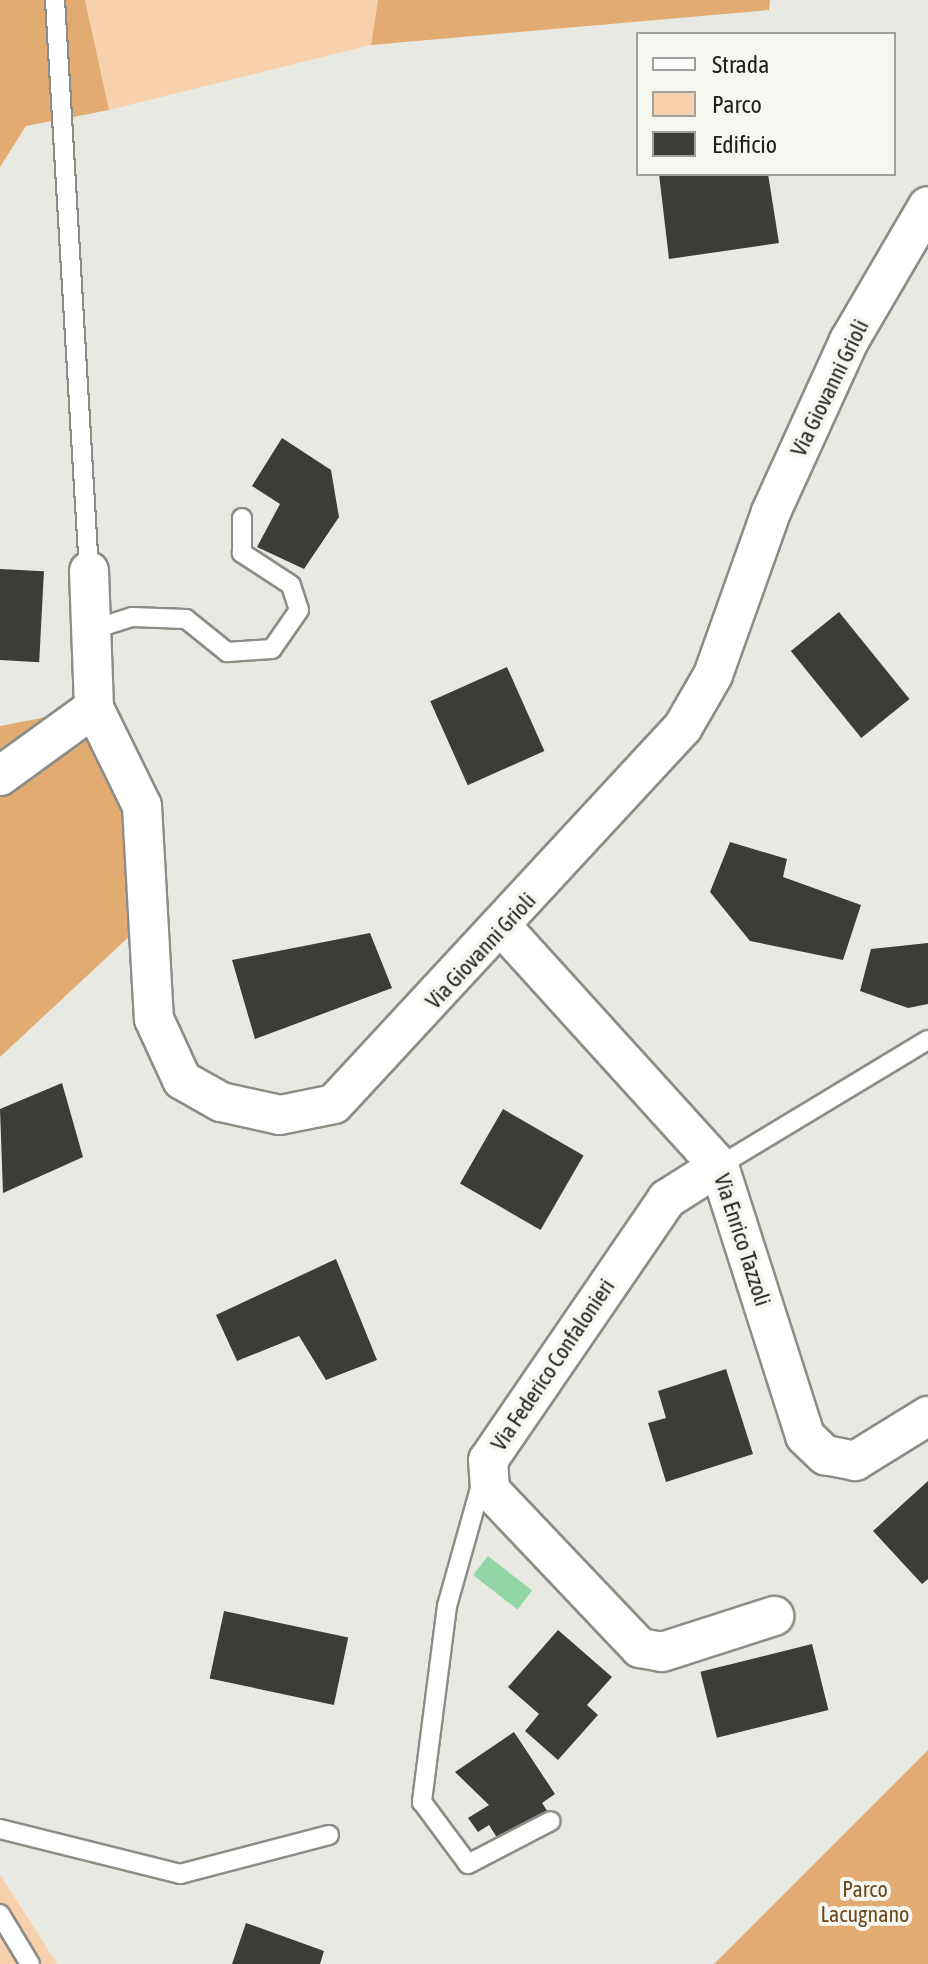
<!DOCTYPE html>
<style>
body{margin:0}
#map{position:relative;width:928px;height:1964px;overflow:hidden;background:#e9e9e3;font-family:"Asap Condensed",sans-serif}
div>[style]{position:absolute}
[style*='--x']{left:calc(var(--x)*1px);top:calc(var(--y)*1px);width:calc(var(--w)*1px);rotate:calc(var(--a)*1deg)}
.green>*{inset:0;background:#f6d1ac}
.forest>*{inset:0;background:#e2ab71}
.water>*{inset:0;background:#90d5a3;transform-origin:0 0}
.building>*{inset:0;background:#3e3c37;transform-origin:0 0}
.roads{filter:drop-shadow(2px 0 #8c8d87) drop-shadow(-2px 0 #8c8d87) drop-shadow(0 2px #8c8d87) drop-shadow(0 -2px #8c8d87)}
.service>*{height:18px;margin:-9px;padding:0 9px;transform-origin:9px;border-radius:9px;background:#fff}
.minor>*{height:38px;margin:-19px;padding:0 19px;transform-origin:19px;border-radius:19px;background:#fff}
span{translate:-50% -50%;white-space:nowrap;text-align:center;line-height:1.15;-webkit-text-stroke:8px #f6f7f1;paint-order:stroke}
.street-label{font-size:22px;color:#20211e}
.park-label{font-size:22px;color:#6d481d}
.legend{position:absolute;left:636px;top:32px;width:260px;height:144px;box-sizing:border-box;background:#f6f7f1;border:2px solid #a0a19d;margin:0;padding:10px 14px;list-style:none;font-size:24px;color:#20211e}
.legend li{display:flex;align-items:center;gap:16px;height:40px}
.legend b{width:40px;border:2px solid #a0a19d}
</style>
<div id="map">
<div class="green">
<i style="clip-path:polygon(85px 0,378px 0,371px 45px,109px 110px)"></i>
<i style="clip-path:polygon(0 1874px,57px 1964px,0 1964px)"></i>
</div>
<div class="forest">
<i style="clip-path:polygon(0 0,85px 0,109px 110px,26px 126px,0 167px)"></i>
<i style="clip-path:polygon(378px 0,770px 0,769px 10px,371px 45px)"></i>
<i style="clip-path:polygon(94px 708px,142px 806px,148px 919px,0 1057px,0 726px)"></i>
<i style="clip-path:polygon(928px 1750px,928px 1964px,714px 1964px)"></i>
</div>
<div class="water">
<i style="left:488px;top:1556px;width:56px;height:24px;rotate:38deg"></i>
</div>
<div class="building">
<i style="clip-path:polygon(659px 174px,768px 174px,779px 243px,669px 259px)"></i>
<i style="clip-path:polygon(282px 438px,331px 470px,339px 517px,304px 569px,257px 547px,280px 504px,252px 486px)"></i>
<i style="left:0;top:569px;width:44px;height:91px;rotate:3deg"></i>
<i style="left:839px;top:612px;width:112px;height:62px;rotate:51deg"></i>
<i style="left:507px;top:667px;width:92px;height:84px;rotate:66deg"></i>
<i style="clip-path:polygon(730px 842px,787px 859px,783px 877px,861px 905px,843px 960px,750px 941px,710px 892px)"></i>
<i style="clip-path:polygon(370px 933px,392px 988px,255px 1039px,232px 960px)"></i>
<i style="clip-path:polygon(928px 943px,928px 1004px,908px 1008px,860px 991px,871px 949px)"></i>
<i style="clip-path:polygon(62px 1083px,83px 1157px,3px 1193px,0 1109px)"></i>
<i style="left:503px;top:1109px;width:93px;height:86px;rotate:30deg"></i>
<i style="clip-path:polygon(336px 1259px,377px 1360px,326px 1380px,299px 1336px,237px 1361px,216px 1315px)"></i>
<i style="clip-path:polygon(726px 1369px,753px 1454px,666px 1482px,648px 1423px,666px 1418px,658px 1391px)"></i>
<i style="clip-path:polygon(928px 1481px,928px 1579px,922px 1584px,873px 1531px)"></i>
<i style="left:224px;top:1611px;width:127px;height:69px;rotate:12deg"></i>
<i style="clip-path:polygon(558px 1630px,612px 1677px,587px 1705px,598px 1715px,558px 1760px,525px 1731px,539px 1714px,508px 1687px)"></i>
<i style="left:812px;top:1644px;width:68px;height:115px;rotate:76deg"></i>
<i style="clip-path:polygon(514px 1732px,555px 1794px,542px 1803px,548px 1812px,501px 1844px,489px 1825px,478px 1832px,468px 1818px,489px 1805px,455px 1772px)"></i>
<i style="clip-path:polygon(246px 1923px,324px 1951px,320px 1964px,232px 1964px)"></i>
</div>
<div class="roads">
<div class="service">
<i style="--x:55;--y:0;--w:572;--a:86.59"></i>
<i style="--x:91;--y:630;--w:43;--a:-17.6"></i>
<i style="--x:132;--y:617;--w:54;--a:2.1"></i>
<i style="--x:186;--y:619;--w:53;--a:38.8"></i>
<i style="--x:227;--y:652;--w:45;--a:-3.8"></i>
<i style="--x:272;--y:649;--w:47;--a:-55.3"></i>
<i style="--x:299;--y:610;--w:26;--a:-108"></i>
<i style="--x:291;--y:585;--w:59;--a:-146.9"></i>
<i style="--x:242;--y:553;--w:35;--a:-90"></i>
<i style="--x:719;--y:1166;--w:244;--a:-31.1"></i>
<i style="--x:483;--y:1478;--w:133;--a:105.7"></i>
<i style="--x:447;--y:1606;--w:198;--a:97.3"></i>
<i style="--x:422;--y:1802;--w:77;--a:53.4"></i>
<i style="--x:468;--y:1864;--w:93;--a:-27.4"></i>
<i style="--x:0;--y:1829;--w:186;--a:14"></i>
<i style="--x:180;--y:1874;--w:154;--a:-14.7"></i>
<i style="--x:0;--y:1914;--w:58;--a:59"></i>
</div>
<div class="minor">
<i style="--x:89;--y:571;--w:137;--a:87.9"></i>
<i style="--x:0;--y:776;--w:116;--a:-35.9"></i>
<i style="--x:94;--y:708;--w:109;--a:63.9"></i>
<i style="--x:142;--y:806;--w:213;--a:86.8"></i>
<i style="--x:154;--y:1019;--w:67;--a:65.3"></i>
<i style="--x:182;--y:1080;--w:45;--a:29.4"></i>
<i style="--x:221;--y:1102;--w:60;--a:12.4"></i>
<i style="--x:280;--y:1115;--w:55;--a:-11.5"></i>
<i style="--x:334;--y:1104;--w:514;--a:-47.21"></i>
<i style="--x:683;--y:727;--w:60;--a:-60"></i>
<i style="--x:713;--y:675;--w:173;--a:-70.4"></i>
<i style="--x:771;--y:512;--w:188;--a:-65.5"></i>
<i style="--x:849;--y:341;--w:156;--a:-59.7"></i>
<i style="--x:504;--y:929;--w:320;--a:47.8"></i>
<i style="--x:719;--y:1166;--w:283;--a:72.3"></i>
<i style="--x:805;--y:1436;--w:28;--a:44"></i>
<i style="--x:825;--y:1455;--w:31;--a:11"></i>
<i style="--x:855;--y:1461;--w:86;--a:-31.7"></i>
<i style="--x:719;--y:1166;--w:62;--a:147.6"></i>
<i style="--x:667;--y:1199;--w:316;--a:124.4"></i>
<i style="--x:488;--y:1460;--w:30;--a:86"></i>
<i style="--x:490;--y:1490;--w:218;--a:46.5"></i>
<i style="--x:640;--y:1648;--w:22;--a:10"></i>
<i style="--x:662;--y:1652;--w:118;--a:-17.8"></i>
</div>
</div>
<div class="street-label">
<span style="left:830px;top:388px;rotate:-64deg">Via Giovanni Grioli</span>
<span style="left:481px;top:951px;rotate:-47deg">Via Giovanni Grioli</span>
<span style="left:742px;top:1240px;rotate:72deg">Via Enrico Tazzoli</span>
<span style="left:553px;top:1365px;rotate:-56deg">Via Federico Confalonieri</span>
</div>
<div class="park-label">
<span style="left:865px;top:1902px">Parco<br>Lacugnano</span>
</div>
<ul class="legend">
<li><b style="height:10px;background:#fff"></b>Strada</li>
<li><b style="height:22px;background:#f6d1ac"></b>Parco</li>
<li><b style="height:22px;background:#3e3c37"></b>Edificio</li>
</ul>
</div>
